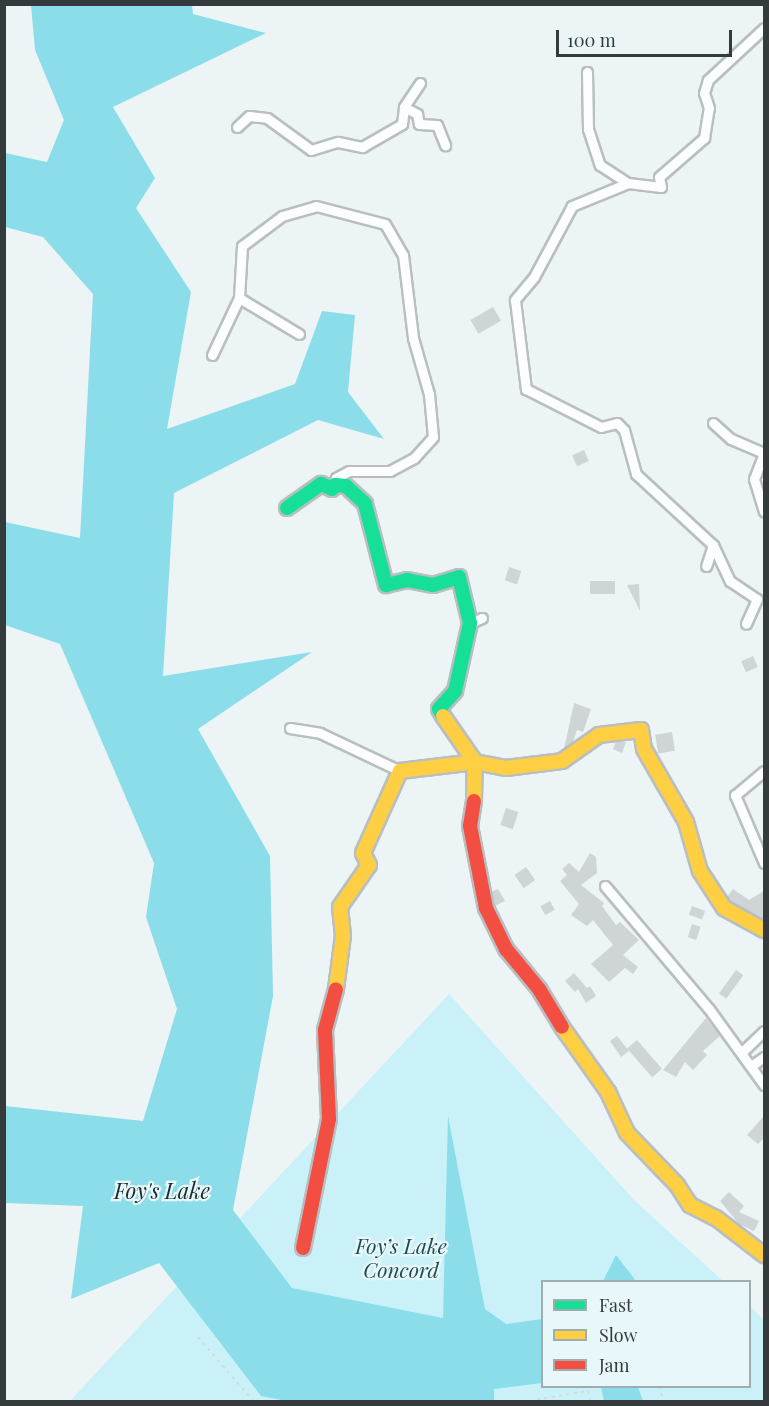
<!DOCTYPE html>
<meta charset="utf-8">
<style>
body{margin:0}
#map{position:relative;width:769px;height:1406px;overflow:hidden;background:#ecf4f6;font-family:"Playfair Display",serif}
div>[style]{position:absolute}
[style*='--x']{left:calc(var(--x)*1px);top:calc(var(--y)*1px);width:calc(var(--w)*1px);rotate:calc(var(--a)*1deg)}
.green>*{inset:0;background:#caf1f8}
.water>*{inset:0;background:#8bdde9}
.building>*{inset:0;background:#cfd5d6;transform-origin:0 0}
.path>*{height:2px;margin-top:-1px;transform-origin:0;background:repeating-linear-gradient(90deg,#d8dada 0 3px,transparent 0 7.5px)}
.roads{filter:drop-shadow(2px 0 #b9bfc0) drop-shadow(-2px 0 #b9bfc0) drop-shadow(0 2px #b9bfc0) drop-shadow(0 -2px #b9bfc0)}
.street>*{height:9px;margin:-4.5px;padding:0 4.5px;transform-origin:4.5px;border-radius:4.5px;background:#fcfdfe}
.fast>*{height:14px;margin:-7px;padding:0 7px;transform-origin:7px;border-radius:7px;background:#16e098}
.slow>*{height:14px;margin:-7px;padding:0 7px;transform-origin:7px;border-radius:7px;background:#ffcf43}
.jam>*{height:14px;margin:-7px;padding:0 7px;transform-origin:7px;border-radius:7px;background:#f24e42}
span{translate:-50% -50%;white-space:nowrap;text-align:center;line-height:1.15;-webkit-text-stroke:4.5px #e8f7fa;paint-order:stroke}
.park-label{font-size:21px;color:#1c4e55;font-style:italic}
.water-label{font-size:22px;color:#182d30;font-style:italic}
.frame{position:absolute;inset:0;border:6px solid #353b3c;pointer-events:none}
.legend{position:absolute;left:541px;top:1280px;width:210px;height:108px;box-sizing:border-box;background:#e8f7fa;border:2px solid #a0acae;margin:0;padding:8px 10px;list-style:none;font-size:18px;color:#353b3c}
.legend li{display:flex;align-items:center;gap:12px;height:30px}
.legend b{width:30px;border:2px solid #a0acae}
.scale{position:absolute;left:556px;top:30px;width:176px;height:27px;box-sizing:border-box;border:3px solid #353b3c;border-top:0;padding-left:8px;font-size:18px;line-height:21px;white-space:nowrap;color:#353b3c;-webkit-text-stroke:4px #e8f7fa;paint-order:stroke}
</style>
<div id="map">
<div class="green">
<i style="clip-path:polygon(449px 994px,634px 1200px,723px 1281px,542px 1282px,542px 1386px,750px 1386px,750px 1306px,764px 1320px,764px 1401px,69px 1402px)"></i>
</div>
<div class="water">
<i style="clip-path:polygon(31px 5px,192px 5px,193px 14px,266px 33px,113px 107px,155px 178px,136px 208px,191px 292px,167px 429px,295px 384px,322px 311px,355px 315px,348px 392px,384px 439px,318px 420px,174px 493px,163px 676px,312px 652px,198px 729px,270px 856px,273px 996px,233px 1210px,292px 1288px,443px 1318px,448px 1116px,485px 1309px,506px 1324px,542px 1319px,542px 1383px,494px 1389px,494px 1401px,292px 1402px,261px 1396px,159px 1263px,71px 1299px,83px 1206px,5px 1203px,5px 1106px,143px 1121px,177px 1009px,146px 917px,154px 863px,60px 644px,5px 625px,5px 522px,80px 538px,93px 294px,43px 237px,5px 227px,5px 153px,47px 162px,64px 120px,35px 50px)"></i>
<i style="clip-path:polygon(616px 1255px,636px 1281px,603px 1281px)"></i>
<i style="clip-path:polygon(601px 1387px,638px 1387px,643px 1401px,604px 1401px)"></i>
</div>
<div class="building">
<i style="left:493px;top:307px;width:16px;height:26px;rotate:60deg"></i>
<i style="left:584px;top:450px;width:12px;height:13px;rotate:66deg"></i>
<i style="left:509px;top:567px;width:13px;height:14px;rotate:18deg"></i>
<i style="left:590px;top:581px;width:25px;height:13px"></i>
<i style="clip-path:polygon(639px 584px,640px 611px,627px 585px)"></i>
<i style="left:753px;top:656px;width:12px;height:13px;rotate:66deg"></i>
<i style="clip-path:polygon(574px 703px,591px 709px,583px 732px,577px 730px,573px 742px,564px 749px)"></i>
<i style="left:672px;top:732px;width:19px;height:17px;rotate:81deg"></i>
<i style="clip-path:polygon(616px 742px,626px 742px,622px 753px,613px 749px)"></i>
<i style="left:506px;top:808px;width:13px;height:18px;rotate:18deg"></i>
<i style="clip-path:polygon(590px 853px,596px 857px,597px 873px,581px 885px,604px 903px,602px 906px,616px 925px,620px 922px,639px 940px,623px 955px,638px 967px,633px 974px,625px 968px,609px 982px,591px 964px,613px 945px,593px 920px,587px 926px,571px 915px,579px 904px,560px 881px,567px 875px,562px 869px,569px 863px,579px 872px)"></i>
<i style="left:526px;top:867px;width:16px;height:14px;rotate:55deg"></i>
<i style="clip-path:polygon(498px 889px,505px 901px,495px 906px,491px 892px)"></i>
<i style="clip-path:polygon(733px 889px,749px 900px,765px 890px,765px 920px,730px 901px,727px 897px)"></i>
<i style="left:550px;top:901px;width:10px;height:11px;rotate:61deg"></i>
<i style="left:692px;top:906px;width:14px;height:9px;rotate:21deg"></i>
<i style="left:692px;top:924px;width:9px;height:14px;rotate:18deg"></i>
<i style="left:736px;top:970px;width:9px;height:29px;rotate:36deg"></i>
<i style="clip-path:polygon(574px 973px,587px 988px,590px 986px,596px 996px,586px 1003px,578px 989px,575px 992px,565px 981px)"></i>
<i style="clip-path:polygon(706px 1018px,720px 1036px,703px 1051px,707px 1055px,693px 1070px,685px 1062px,676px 1077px,663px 1070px)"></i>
<i style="clip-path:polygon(617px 1036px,629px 1051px,621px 1057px,610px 1041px)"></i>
<i style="left:637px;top:1040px;width:38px;height:13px;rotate:49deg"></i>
<i style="clip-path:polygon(765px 1115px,765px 1137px,758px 1144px,747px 1135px)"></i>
<i style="clip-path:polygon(729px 1192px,744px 1206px,739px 1212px,759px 1221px,754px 1231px,739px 1224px,720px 1201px)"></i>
</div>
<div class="path">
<i style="--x:198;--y:1337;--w:86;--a:49.3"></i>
<i style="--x:659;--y:1386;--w:17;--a:73"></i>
<i style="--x:522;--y:1402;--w:67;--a:-9.5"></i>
<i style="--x:588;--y:1391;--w:11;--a:75"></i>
</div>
<div class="roads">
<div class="street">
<i style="--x:587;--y:72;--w:57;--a:89"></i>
<i style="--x:588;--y:129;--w:38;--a:72"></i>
<i style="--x:600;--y:165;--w:33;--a:33"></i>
<i style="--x:628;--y:183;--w:33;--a:7"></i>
<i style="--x:661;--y:187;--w:10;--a:-101"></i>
<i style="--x:659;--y:177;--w:60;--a:-40.9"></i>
<i style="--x:704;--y:138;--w:30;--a:-81"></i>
<i style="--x:709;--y:108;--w:16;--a:-108"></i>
<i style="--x:704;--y:93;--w:14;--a:-73"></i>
<i style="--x:708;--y:80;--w:76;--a:-42.9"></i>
<i style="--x:420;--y:83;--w:29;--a:124"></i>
<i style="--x:404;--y:107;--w:15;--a:28"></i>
<i style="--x:417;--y:114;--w:10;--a:79"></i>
<i style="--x:419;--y:124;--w:18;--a:3"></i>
<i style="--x:437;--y:125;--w:22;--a:68"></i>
<i style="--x:237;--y:127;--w:16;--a:-43"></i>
<i style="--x:249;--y:116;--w:18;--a:6"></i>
<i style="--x:267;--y:118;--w:54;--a:36"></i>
<i style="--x:311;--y:150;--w:28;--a:-17"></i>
<i style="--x:338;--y:142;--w:25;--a:12"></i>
<i style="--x:362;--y:147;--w:46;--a:-29.9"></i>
<i style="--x:402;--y:124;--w:17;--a:-83"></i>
<i style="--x:628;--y:183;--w:61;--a:157.7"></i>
<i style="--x:572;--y:206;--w:81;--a:118.2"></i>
<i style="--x:534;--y:277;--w:30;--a:130"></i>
<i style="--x:515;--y:300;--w:90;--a:83"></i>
<i style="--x:526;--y:389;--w:84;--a:26.9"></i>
<i style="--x:601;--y:427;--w:16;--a:-14"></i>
<i style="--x:617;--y:423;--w:10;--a:45"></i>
<i style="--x:624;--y:430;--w:46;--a:74.7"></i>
<i style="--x:636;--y:474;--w:105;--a:42.7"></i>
<i style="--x:713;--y:545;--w:22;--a:108"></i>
<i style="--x:299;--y:334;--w:70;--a:-149"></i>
<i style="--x:239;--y:298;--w:52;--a:-86.7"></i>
<i style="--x:242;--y:246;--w:50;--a:-36.9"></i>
<i style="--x:282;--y:216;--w:35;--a:-16"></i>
<i style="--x:316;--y:206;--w:71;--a:14.6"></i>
<i style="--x:385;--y:224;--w:36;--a:60"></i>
<i style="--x:403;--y:255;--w:84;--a:83.1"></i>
<i style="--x:413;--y:338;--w:58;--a:74.1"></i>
<i style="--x:429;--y:394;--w:43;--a:84.7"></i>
<i style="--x:433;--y:437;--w:28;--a:132"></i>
<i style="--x:414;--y:458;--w:27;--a:152"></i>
<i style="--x:390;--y:471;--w:41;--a:180"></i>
<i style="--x:349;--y:471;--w:15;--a:152"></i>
<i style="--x:336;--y:478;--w:12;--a:110"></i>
<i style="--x:212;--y:355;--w:63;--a:-64.7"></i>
<i style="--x:713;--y:423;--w:24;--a:42"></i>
<i style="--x:731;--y:439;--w:36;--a:23"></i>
<i style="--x:764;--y:453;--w:28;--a:111"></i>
<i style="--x:754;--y:479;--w:34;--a:73"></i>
<i style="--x:713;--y:545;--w:40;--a:65"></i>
<i style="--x:730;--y:581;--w:32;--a:34"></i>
<i style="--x:757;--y:599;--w:27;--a:114"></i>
<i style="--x:470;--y:623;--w:13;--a:-23"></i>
<i style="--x:290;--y:728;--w:30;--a:9"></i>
<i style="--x:320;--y:733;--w:89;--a:25.4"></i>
<i style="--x:764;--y:771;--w:38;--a:140"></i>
<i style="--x:735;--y:795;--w:74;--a:66.9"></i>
<i style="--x:605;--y:886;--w:161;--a:49.8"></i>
<i style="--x:709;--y:1009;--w:94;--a:54.1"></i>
<i style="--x:742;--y:1052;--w:30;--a:-44"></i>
<i style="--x:751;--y:1066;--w:16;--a:-35"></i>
</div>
<div class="fast">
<i style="--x:287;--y:508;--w:42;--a:-35.2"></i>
<i style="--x:321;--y:484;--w:12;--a:24"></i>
<i style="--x:332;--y:489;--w:5;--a:-53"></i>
<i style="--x:335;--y:485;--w:11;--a:5"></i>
<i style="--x:346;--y:486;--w:26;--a:43"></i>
<i style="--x:365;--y:504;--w:84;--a:75.5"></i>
<i style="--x:386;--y:585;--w:22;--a:-13"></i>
<i style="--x:407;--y:580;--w:26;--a:11"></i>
<i style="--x:433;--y:585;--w:27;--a:-17"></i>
<i style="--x:459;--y:577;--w:47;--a:76.6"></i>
<i style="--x:470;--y:623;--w:70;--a:102.4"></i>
<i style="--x:455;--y:691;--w:24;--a:132"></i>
<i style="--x:439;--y:709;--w:8;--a:60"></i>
</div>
<div class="slow">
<i style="--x:474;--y:801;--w:39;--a:-89"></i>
<i style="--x:475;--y:762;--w:32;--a:11"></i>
<i style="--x:506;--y:768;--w:56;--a:-7.1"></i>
<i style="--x:562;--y:761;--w:45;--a:-35.1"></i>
<i style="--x:599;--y:735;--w:42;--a:-6.8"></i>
<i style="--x:641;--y:730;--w:19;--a:81"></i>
<i style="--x:644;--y:749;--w:84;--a:60.1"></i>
<i style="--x:686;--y:822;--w:51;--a:74.1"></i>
<i style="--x:700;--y:871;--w:44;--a:57"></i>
<i style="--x:724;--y:908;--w:46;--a:28.8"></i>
<i style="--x:336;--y:989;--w:53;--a:-82.5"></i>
<i style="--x:343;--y:936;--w:29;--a:-96"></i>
<i style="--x:340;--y:907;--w:51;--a:-55.4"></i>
<i style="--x:369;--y:865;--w:13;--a:-117"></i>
<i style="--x:363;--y:853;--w:90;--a:-65.7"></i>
<i style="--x:400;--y:771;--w:76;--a:-6.8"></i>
<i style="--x:475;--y:762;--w:56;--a:-124.8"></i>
<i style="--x:562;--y:1027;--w:80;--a:54.7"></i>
<i style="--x:608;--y:1092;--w:45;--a:65.1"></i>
<i style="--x:627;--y:1133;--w:72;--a:46.1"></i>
<i style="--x:677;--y:1185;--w:24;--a:57"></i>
<i style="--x:690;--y:1205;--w:29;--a:27"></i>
<i style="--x:716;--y:1218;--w:61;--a:37.6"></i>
</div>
<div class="jam">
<i style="--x:474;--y:801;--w:25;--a:99"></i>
<i style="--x:470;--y:826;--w:84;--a:79"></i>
<i style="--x:486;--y:908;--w:46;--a:64"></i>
<i style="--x:506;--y:949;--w:52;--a:50.5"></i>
<i style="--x:539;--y:989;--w:44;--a:58.8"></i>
<i style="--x:303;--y:1248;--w:132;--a:-78.6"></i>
<i style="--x:329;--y:1119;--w:89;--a:-92.6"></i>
<i style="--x:325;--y:1030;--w:42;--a:-75"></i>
</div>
</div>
<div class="park-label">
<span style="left:401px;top:1257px">Foy’s Lake<br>Concord</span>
</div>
<div class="water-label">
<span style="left:162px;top:1191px">Foy's Lake</span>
</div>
<div class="frame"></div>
<ul class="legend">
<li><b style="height:8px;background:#16e098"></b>Fast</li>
<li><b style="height:8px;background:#ffcf43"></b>Slow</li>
<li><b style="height:8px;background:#f24e42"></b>Jam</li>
</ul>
<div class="scale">100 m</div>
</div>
